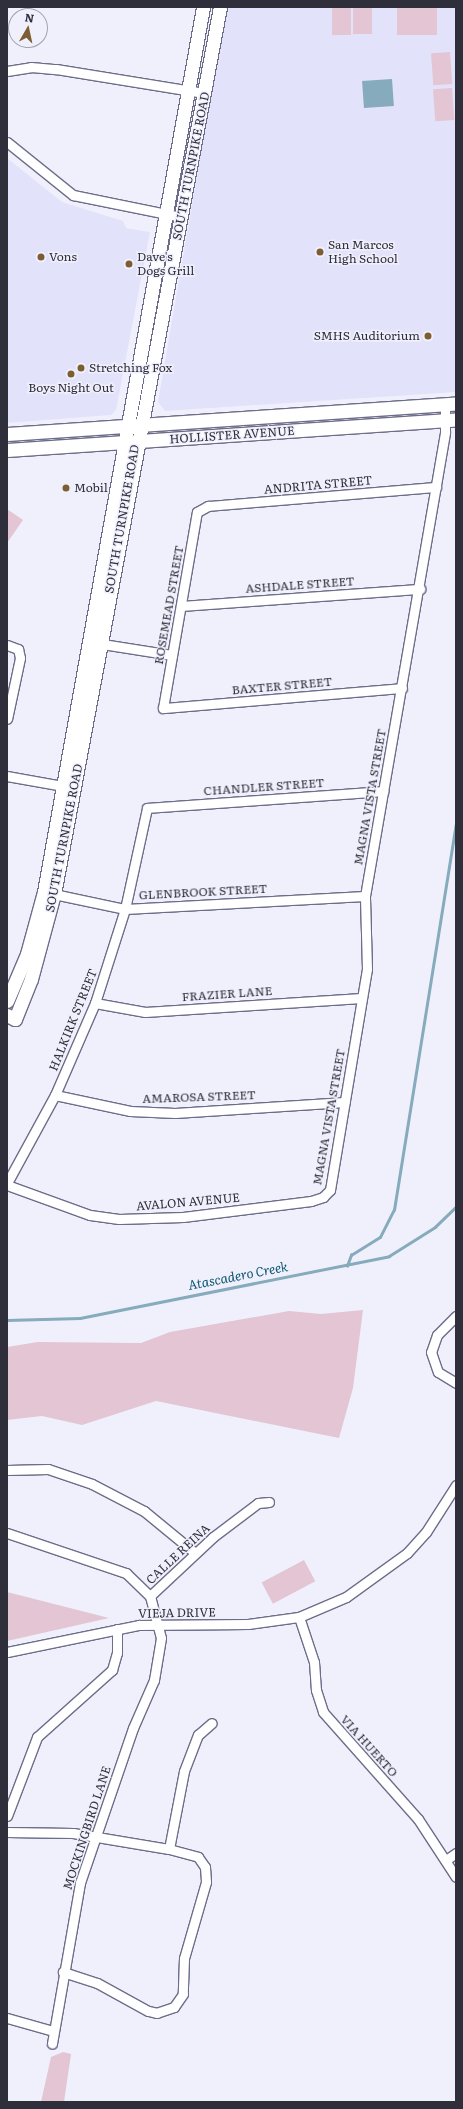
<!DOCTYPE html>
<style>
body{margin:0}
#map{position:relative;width:463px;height:2109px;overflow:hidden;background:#f0f0fd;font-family:Literata,serif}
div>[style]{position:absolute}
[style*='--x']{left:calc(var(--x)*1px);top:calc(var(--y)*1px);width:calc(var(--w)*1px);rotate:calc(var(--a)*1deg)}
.built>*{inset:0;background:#e2e2fa}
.green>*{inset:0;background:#e3c5d4;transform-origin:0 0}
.water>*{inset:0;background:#85abbc;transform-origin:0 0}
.stream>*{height:2.5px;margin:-1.25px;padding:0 1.25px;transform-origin:1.25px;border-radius:1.25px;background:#85abbc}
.roads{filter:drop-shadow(1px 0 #6e6d89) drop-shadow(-1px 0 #6e6d89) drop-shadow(0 1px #6e6d89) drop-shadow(0 -1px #6e6d89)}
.street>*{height:9px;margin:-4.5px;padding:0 4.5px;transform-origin:4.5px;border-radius:4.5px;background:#fff}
.secondary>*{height:13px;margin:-6.5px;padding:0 6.5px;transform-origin:6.5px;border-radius:6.5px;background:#fff}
.dots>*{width:11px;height:11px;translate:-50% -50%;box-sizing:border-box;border:2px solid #f0f0fd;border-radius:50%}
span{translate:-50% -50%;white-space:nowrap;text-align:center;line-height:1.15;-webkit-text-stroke:3px #f0f0fd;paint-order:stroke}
.street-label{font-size:12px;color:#2f2f3b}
.poi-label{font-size:12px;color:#2f2f3b}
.left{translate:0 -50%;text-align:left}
.right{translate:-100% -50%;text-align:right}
.water-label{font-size:13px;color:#0f5872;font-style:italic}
.frame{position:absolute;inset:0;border:8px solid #2f2f3b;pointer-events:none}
.north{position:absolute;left:8px;top:8px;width:40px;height:40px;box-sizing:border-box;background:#f0f0fd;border:1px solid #a3a3af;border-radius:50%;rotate:9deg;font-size:11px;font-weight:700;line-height:16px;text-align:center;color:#2f2f3b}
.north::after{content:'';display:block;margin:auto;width:14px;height:18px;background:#7d5e32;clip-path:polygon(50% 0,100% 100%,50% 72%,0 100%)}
</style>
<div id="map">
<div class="built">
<i style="clip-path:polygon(226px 7px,456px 7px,456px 392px,165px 411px,158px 402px)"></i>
<i style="clip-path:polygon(7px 158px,62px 202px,123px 221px,126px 228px,150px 232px,116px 410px,111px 415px,7px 423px)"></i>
</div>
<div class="green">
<i style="left:332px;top:7px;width:19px;height:28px"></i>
<i style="left:353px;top:7px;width:19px;height:27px"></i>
<i style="left:397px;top:7px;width:40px;height:28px"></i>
<i style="left:450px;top:52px;width:32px;height:19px;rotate:86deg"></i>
<i style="left:452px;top:88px;width:32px;height:19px;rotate:86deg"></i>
<i style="clip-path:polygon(7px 509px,23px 520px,7px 543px)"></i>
<i style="clip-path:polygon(363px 1310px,353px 1388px,339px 1438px,156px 1401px,82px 1425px,42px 1416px,7px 1420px,7px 1347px,38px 1342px,141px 1343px,170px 1332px,289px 1311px,321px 1314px)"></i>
<i style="left:304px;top:1560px;width:24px;height:48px;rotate:62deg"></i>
<i style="clip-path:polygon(7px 1592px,109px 1618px,7px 1641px)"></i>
<i style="clip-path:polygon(63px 2052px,71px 2054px,64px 2102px,41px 2102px,51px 2057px)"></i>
</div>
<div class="water">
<i style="left:392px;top:79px;width:27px;height:30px;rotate:86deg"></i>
</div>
<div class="stream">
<i style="--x:347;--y:1266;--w:12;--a:-70"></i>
<i style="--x:351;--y:1255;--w:34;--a:-32"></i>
<i style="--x:380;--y:1237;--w:30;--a:-63"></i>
<i style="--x:394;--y:1210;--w:390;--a:-80.9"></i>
<i style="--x:7;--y:1320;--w:73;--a:-1.6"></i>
<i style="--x:80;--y:1318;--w:315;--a:-11.3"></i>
<i style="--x:389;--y:1256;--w:54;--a:-32.2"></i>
<i style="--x:435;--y:1227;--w:29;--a:-44"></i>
</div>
<div class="roads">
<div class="street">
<i style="--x:7;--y:71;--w:24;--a:-9"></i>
<i style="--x:31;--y:67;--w:25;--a:5"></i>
<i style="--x:56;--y:69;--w:150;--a:9.2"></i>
<i style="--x:7;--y:142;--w:85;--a:38.8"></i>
<i style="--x:73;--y:195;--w:110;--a:11.5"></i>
<i style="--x:182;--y:606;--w:239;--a:-4.1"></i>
<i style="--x:96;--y:643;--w:77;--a:9"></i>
<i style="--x:7;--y:645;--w:12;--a:20"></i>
<i style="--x:18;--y:649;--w:9;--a:77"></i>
<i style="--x:20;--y:658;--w:62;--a:102"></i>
<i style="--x:402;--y:688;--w:240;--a:175.2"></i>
<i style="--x:163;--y:708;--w:199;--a:-80.2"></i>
<i style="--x:197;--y:512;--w:13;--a:-29"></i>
<i style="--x:208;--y:506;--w:229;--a:-4.8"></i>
<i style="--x:7;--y:776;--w:63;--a:10.1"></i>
<i style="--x:49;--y:893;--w:78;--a:11.9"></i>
<i style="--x:125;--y:909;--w:240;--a:-3.1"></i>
<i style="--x:95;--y:1003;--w:51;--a:10.2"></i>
<i style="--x:145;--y:1012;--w:217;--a:-3.7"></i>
<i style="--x:55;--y:1095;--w:77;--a:12"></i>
<i style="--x:130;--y:1111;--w:45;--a:2.5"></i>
<i style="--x:175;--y:1113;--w:170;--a:-3.7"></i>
<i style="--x:7;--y:1183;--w:100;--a:-61.4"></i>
<i style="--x:55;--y:1095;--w:100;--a:-66.5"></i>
<i style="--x:95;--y:1003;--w:99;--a:-72.3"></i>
<i style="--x:125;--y:909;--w:103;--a:-77.7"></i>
<i style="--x:147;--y:808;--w:237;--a:-4.1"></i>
<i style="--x:7;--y:1185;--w:88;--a:19.9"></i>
<i style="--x:90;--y:1215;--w:29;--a:8"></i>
<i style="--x:119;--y:1219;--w:64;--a:-1.8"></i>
<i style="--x:183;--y:1217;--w:129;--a:-7.1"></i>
<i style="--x:311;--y:1201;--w:13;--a:-18"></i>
<i style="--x:323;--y:1197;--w:10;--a:-45"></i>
<i style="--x:330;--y:1190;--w:224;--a:-80.5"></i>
<i style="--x:367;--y:969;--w:73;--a:-91.6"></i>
<i style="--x:365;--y:896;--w:471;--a:-80.2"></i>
<i style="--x:445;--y:432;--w:28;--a:-90"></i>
<i style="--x:456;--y:1316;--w:27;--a:135"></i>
<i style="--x:437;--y:1335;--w:18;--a:109"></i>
<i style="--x:431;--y:1352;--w:21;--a:71"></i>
<i style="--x:438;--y:1372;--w:21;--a:31"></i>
<i style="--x:7;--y:1470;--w:41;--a:-1.4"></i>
<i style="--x:48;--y:1469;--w:46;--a:18.8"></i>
<i style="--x:92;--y:1484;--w:59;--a:27.4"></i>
<i style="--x:144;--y:1511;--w:65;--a:39.4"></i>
<i style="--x:7;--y:1533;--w:126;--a:18.6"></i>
<i style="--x:126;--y:1573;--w:33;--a:44"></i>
<i style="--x:150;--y:1596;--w:43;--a:75.3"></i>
<i style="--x:161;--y:1638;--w:43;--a:99.5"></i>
<i style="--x:154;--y:1680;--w:52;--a:113.6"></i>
<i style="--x:133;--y:1728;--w:164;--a:108.9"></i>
<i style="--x:80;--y:1883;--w:163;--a:99.9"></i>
<i style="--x:150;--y:1596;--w:86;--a:-43.1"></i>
<i style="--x:213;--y:1537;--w:56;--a:-37.1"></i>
<i style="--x:258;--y:1503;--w:11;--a:-5"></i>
<i style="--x:299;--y:1617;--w:47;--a:71.6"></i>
<i style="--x:314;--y:1662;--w:28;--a:86"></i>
<i style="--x:316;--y:1690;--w:23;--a:72"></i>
<i style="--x:323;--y:1712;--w:143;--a:48.4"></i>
<i style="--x:418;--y:1819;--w:69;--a:56.8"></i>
<i style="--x:7;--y:1652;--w:135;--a:-11.6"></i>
<i style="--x:139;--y:1625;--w:109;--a:-0.5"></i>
<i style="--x:248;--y:1624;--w:51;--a:-7.8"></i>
<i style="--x:299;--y:1617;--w:51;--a:-23.1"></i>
<i style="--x:346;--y:1597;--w:75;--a:-35.8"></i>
<i style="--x:407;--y:1553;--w:28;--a:-48"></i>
<i style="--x:426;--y:1532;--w:56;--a:-57.4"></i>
<i style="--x:7;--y:1816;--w:85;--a:-69.2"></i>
<i style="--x:37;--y:1737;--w:101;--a:-41.8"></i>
<i style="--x:112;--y:1670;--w:18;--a:-74"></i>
<i style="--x:117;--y:1653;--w:24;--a:-90"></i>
<i style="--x:7;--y:1832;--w:66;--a:0.9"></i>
<i style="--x:73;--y:1833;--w:97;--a:9.5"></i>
<i style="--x:169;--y:1849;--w:30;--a:15"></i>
<i style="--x:198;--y:1857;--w:12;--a:55"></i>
<i style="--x:205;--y:1867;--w:15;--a:86"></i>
<i style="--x:206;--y:1882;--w:79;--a:106.1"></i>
<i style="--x:184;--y:1958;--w:36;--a:92"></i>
<i style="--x:183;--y:1994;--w:16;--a:125"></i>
<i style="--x:174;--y:2007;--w:18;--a:161"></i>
<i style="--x:157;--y:2013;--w:9;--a:-167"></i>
<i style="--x:148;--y:2011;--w:58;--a:-151.2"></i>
<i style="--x:97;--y:1983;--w:36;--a:-162"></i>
<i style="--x:169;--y:1849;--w:79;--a:-79.1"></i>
<i style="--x:184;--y:1771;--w:39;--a:-69"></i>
<i style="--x:198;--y:1735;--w:18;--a:-41"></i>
<i style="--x:446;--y:1860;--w:12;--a:-35"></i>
<i style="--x:7;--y:2018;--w:48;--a:15.8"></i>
</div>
<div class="secondary">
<i style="--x:7;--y:434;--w:450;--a:-3.9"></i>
<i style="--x:7;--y:450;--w:450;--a:-3.9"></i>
<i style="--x:7;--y:1001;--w:51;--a:-66.9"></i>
<i style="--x:27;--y:954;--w:64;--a:-74.7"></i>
<i style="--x:44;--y:892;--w:899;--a:-79.81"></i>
<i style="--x:7;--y:1015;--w:9;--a:27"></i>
<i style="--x:15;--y:1019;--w:43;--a:-68.2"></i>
<i style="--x:31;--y:979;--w:88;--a:-74.9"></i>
<i style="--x:54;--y:894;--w:902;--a:-79.4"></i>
</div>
</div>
<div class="dots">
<i style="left:320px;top:252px;background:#7d5e32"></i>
<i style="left:41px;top:257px;background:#7d5e32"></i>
<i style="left:129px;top:264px;background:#7d5e32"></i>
<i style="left:428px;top:336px;background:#7d5e32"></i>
<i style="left:81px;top:368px;background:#7d5e32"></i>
<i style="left:71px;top:374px;background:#7d5e32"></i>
<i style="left:66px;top:488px;background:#7d5e32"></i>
</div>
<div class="street-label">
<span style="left:191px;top:166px;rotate:-79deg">SOUTH TURNPIKE ROAD</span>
<span style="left:232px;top:435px;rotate:-4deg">HOLLISTER AVENUE</span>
<span style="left:318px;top:485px;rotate:-5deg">ANDRITA STREET</span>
<span style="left:122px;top:519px;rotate:-80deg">SOUTH TURNPIKE ROAD</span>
<span style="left:300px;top:585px;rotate:-4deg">ASHDALE STREET</span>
<span style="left:169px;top:605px;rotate:-80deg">ROSEMEAD STREET</span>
<span style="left:282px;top:686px;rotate:-5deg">BAXTER STREET</span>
<span style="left:264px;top:787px;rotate:-4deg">CHANDLER STREET</span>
<span style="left:370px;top:797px;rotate:-80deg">MAGNA VISTA STREET</span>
<span style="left:64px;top:838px;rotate:-79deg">SOUTH TURNPIKE ROAD</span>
<span style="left:203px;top:892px;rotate:-3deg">GLENBROOK STREET</span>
<span style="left:227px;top:994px;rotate:-4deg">FRAZIER LANE</span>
<span style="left:73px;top:1020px;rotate:-68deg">HALKIRK STREET</span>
<span style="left:199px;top:1097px;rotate:-2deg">AMAROSA STREET</span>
<span style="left:329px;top:1117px;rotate:-80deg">MAGNA VISTA STREET</span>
<span style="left:188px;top:1202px;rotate:-5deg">AVALON AVENUE</span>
<span style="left:178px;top:1554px;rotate:-43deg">CALLE REINA</span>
<span style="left:177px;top:1613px;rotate:-1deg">VIEJA DRIVE</span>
<span style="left:369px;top:1746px;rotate:48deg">VIA HUERTO</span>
<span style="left:87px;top:1828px;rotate:-72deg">MOCKINGBIRD LANE</span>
</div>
<div class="poi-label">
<span class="left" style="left:328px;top:252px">San Marcos<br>High School</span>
<span class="left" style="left:49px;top:257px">Vons</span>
<span class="left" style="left:137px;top:264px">Dave's<br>Dogs Grill</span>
<span class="right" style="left:420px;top:336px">SMHS Auditorium</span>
<span class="left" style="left:89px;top:368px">Stretching Fox</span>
<span style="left:71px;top:388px">Boys Night Out</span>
<span class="left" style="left:74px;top:488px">Mobil</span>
</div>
<div class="water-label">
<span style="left:238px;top:1276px;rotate:-11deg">Atascadero Creek</span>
</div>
<div class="frame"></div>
<div class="north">N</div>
</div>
